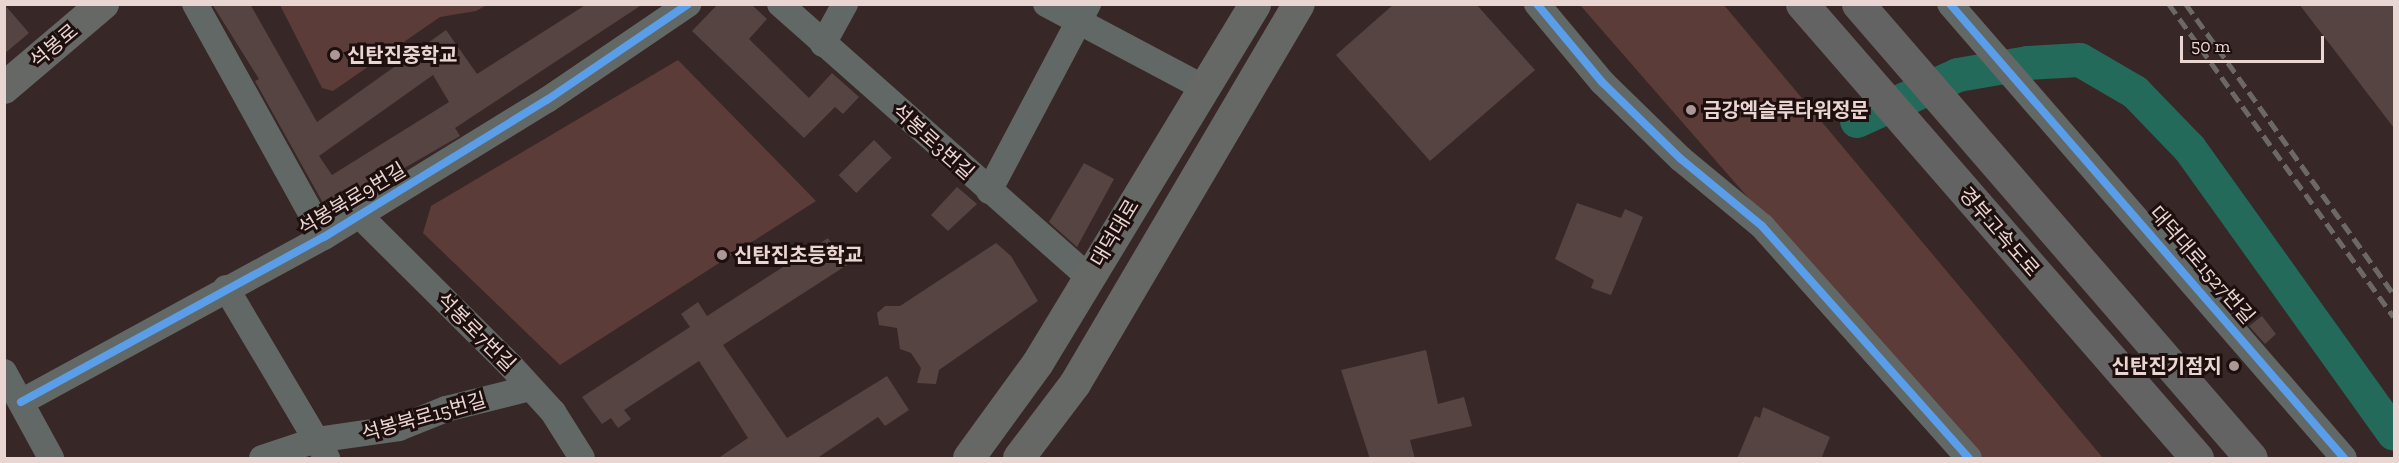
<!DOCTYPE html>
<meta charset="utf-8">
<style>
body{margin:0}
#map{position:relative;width:2399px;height:463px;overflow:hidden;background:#372726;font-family:"Zilla Slab","Noto Sans KR",serif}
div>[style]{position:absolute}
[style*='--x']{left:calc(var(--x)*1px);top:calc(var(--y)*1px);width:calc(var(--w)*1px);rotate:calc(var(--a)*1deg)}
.green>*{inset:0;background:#5b3c38}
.river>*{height:34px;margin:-17px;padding:0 17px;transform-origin:17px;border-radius:17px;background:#236a5b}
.building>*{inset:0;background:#564442;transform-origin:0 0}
.minor>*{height:26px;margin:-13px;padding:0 13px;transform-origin:13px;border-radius:13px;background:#626865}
.major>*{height:32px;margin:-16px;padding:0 16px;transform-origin:16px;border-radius:16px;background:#656865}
.highway>*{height:33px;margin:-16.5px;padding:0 16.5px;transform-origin:16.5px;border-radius:16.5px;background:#626362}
.rail>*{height:4.5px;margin-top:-2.25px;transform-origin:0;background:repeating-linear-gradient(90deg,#6c6866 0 12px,transparent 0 18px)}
.cycleway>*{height:8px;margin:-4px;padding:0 4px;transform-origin:4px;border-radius:4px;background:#5a9eea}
.dots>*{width:16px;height:16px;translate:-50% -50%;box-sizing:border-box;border:3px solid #1d0f0e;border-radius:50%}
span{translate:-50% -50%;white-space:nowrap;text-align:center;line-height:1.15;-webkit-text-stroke:6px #1d0f0e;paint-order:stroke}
.street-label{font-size:20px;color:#e9d5d2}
.poi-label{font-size:20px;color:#e9d5d2;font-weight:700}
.left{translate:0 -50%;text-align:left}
.right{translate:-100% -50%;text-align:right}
.frame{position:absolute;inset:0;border:6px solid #e9d5d2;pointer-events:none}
.scale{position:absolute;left:2180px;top:36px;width:144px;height:27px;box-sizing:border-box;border:3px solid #e9d5d2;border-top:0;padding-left:8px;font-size:18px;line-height:21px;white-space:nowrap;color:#e9d5d2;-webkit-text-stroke:4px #1d0f0e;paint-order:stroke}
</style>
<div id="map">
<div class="green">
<i style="clip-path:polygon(280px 5px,487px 5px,476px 11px,440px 17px,333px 91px,322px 88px)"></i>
<i style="clip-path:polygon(1580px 5px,1724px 5px,2103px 458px,1975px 458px)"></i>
<i style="clip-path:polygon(678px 60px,816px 201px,560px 365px,423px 233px,431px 206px)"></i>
</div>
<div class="river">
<i style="--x:1857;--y:121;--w:111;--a:-24.5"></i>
<i style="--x:1958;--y:75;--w:71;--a:-9.7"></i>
<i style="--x:2028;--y:63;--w:52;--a:-3.3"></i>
<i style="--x:2080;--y:60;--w:64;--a:30.2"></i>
<i style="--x:2135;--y:92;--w:79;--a:46"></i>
<i style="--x:2190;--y:149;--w:350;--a:54.4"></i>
</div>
<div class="building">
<i style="clip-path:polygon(4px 4px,29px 33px,4px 54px)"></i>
<i style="clip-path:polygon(evenodd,212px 4px,250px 4px,317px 122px,446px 30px,477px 74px,587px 4px,643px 4px,455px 128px,460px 136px,328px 212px,255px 81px,259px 79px,212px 4px,433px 75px,449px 102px,332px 175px,319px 156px,433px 75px)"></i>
<i style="clip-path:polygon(718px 4px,751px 4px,767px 19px,749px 39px,809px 98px,832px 73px,859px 97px,843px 114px,835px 107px,804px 138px,692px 31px)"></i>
<i style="clip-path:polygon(1394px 4px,1476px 4px,1535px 70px,1430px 161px,1336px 55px)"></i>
<i style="clip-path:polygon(2299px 4px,2394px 4px,2394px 128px)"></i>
<i style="left:874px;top:140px;width:25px;height:50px;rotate:45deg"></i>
<i style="clip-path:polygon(1084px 163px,1114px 179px,1077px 247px,1049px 222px)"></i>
<i style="clip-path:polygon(957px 187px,977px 204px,948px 231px,931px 215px)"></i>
<i style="clip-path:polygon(1577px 203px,1621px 218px,1625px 209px,1643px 217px,1611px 295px,1591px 288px,1594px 280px,1555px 259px)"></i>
<i style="clip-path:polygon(828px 238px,847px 265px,723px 345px,787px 438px,887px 376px,909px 410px,885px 426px,878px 417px,816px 459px,717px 459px,748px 438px,699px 361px,624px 410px,631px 419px,618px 428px,611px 418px,602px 424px,582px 397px,690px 327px,681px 314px,698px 302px,707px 316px)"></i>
<i style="clip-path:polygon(996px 243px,1011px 256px,1038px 301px,939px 370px,936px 384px,917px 383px,921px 368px,911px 353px,900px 349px,897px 328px,879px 325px,877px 313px,885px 306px,900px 306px)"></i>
<i style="clip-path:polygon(2262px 316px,2276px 334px,2265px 344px,2249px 326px)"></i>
<i style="clip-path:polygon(1426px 350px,1438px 404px,1464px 397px,1472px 426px,1410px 440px,1415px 459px,1370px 459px,1341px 370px)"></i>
<i style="clip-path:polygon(1763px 407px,1830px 437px,1821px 459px,1737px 459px,1755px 416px,1760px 418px)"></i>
</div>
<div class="minor">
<i style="--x:195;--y:4;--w:266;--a:61"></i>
<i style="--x:780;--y:4;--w:412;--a:41.5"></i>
<i style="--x:1046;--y:4;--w:177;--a:28"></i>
<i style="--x:1537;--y:4;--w:102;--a:50.2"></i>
<i style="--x:1602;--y:82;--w:110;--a:44.3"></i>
<i style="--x:1681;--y:159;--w:105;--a:39.6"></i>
<i style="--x:1762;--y:226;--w:311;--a:48.3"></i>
<i style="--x:1950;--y:4;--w:601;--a:49.05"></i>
<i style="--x:823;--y:44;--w:46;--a:-61.2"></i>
<i style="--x:989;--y:191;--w:212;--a:-62.1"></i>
<i style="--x:359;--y:215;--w:213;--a:44.8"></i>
<i style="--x:510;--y:365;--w:64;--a:47.5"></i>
<i style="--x:553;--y:412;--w:54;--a:57.8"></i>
<i style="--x:226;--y:288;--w:198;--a:59.3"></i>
<i style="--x:4;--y:372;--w:98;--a:61.3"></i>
<i style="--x:21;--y:402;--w:345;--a:-28.6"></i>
<i style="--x:324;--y:237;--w:262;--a:-31.6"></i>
<i style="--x:547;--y:100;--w:171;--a:-34.2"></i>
<i style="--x:262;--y:458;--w:57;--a:-18.4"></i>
<i style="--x:316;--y:440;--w:84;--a:-8.2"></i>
<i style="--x:399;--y:428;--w:51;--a:-22"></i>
<i style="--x:446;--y:409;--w:87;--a:-14"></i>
</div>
<div class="major">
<i style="--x:4;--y:88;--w:130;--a:-40.3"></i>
<i style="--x:969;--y:458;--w:117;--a:-54"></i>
<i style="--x:1038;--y:363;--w:419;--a:-58.8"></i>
<i style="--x:1019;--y:458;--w:93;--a:-52.9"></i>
<i style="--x:1075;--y:384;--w:441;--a:-59.5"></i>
</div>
<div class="highway">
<i style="--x:1802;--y:4;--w:602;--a:48.98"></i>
<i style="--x:1858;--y:4;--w:600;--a:49.12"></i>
</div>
<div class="rail">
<i style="--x:2169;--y:4;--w:385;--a:54.3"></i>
<i style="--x:2186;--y:4;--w:357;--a:54.4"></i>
</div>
<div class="cycleway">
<i style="--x:1537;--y:4;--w:102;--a:50.2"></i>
<i style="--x:1602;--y:82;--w:110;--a:44.3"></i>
<i style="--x:1681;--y:159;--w:105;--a:39.6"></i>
<i style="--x:1762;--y:226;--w:311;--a:48.3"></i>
<i style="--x:1950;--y:4;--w:601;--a:49.05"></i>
<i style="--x:21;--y:402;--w:345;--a:-28.6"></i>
<i style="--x:324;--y:237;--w:262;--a:-31.6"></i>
<i style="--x:547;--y:100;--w:171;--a:-34.2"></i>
</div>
<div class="dots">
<i style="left:335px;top:55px;background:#ab9896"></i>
<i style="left:1691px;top:110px;background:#ab9896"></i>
<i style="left:722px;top:255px;background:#ab9896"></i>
<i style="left:2234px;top:366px;background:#ab9896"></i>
</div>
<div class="street-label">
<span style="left:54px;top:46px;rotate:-40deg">석봉로</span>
<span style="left:933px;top:142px;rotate:42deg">석봉로3번길</span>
<span style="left:352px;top:199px;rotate:-31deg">석봉북로9번길</span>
<span style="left:1999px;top:232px;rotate:49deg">경부고속도로</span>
<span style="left:1115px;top:233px;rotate:-59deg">대덕대로</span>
<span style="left:2202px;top:265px;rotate:49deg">대덕대로1527번길</span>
<span style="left:476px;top:332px;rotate:45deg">석봉로7번길</span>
<span style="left:424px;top:417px;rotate:-16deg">석봉북로15번길</span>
</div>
<div class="poi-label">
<span class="left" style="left:347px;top:55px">신탄진중학교</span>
<span class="left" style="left:1703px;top:110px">금강엑슬루타워정문</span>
<span class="left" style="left:734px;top:255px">신탄진초등학교</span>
<span class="right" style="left:2222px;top:366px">신탄진기점지</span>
</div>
<div class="frame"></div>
<div class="scale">50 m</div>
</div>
